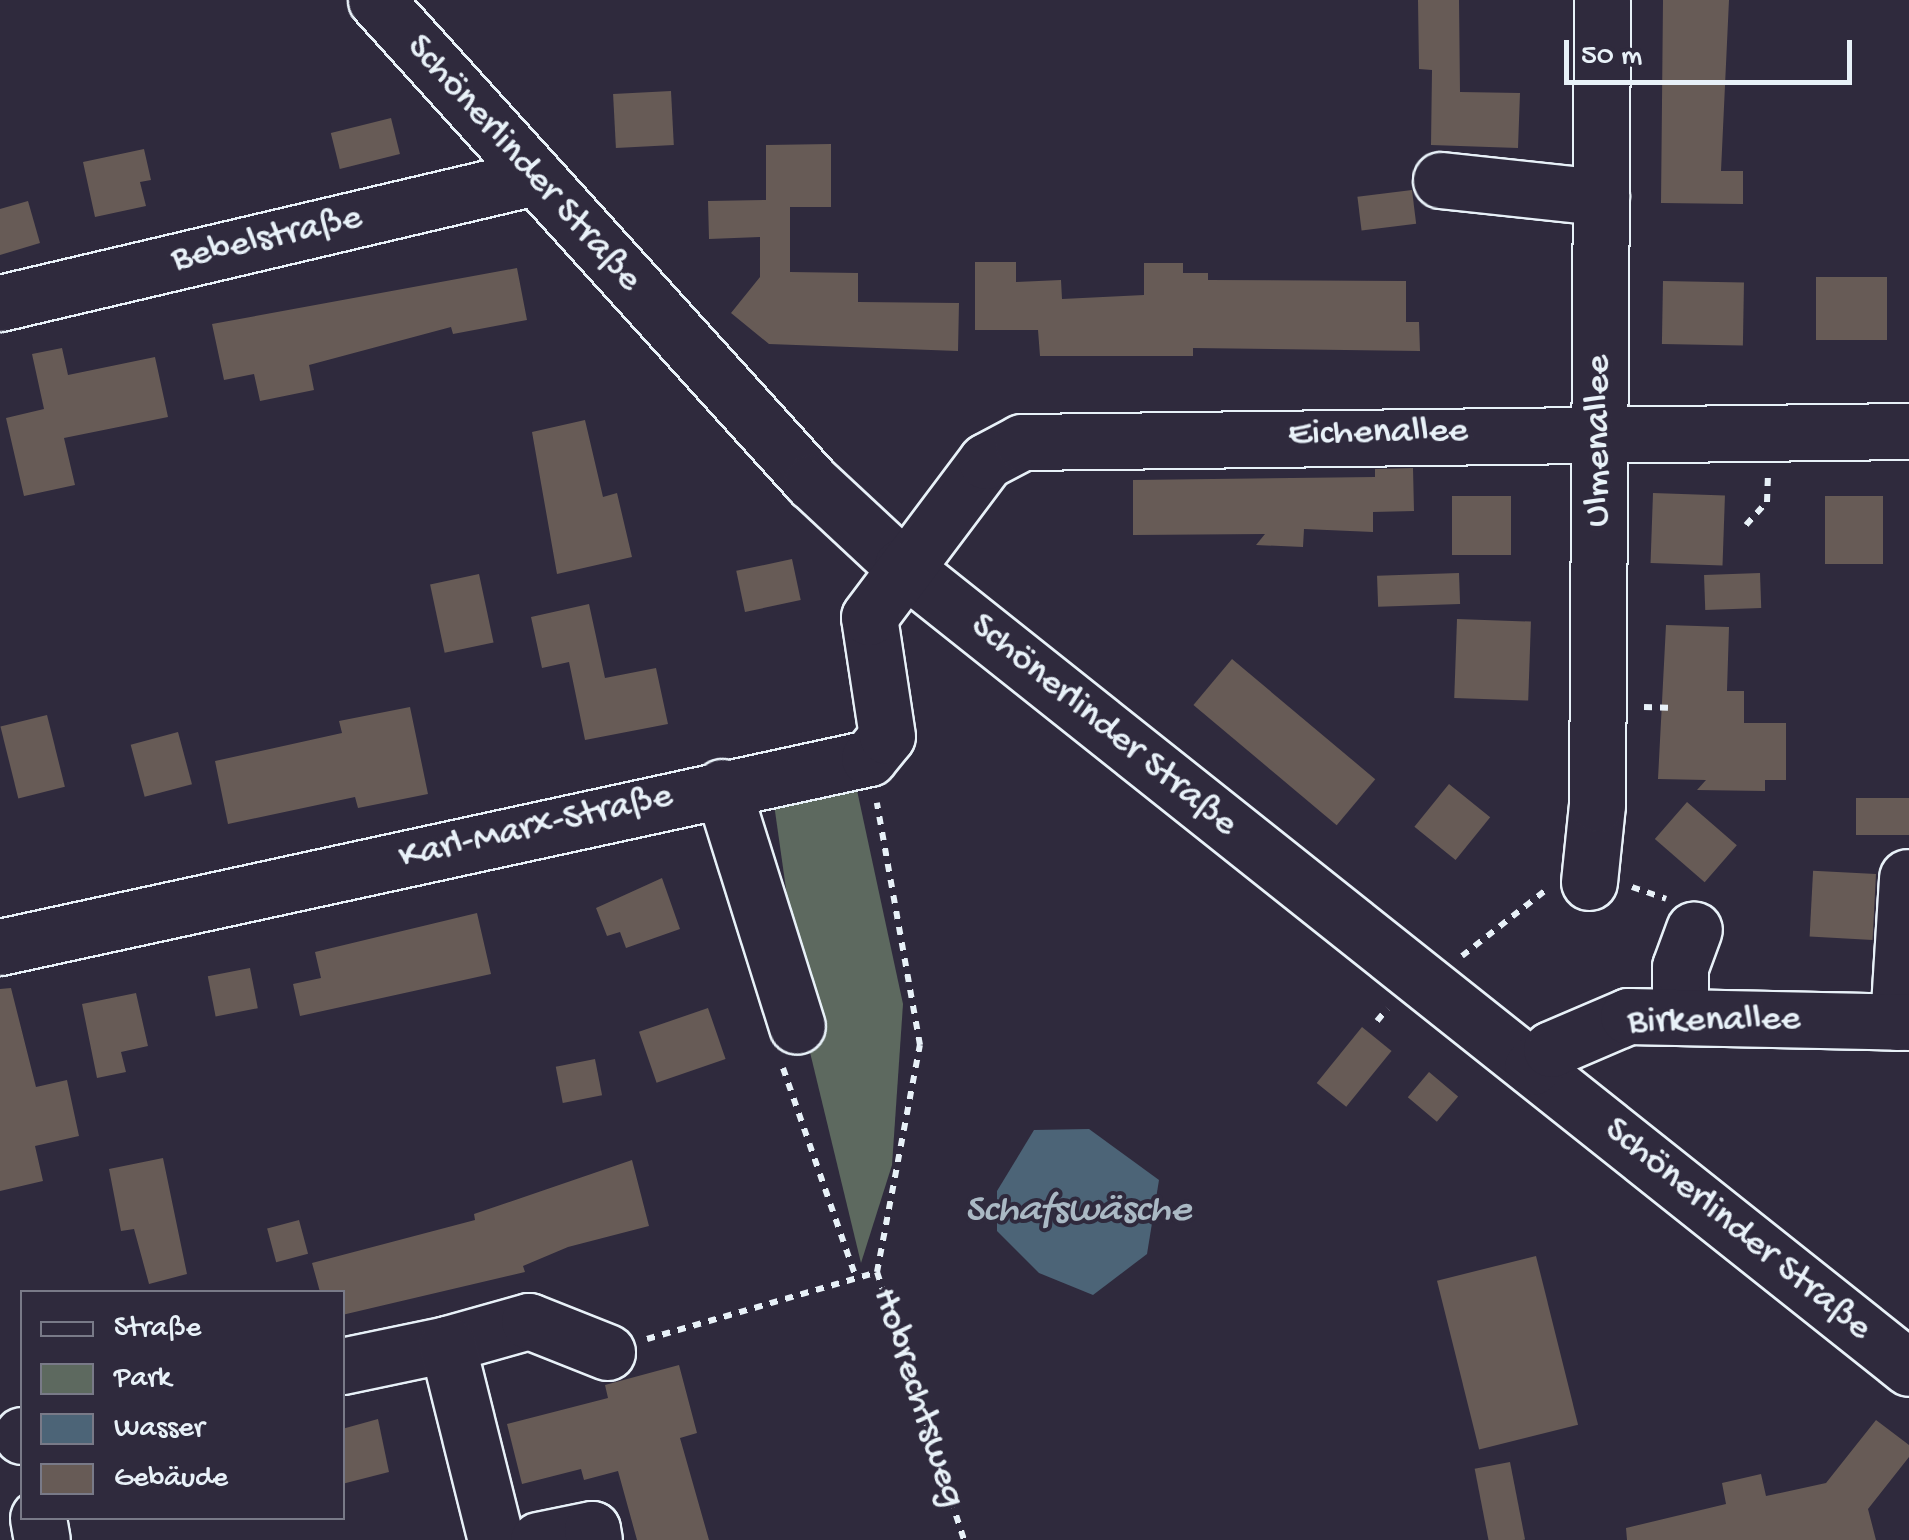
<!DOCTYPE html>
<meta charset="utf-8">
<style>
body{margin:0}
#map{position:relative;width:1909px;height:1540px;overflow:hidden;background:#2f2a3d;font-family:"Gochi Hand",sans-serif}
div>[style]{position:absolute}
[style*='--x']{left:calc(var(--x)*1px);top:calc(var(--y)*1px);width:calc(var(--w)*1px);rotate:calc(var(--a)*1deg)}
.green>*{inset:0;background:#5d695f}
.water>*{inset:0;background:#4c6477}
.building>*{inset:0;background:#675b56;transform-origin:0 0}
.path>*{height:6px;margin-top:-3px;transform-origin:0;background:repeating-linear-gradient(90deg,#e8f1f8 0 8px,transparent 0 16px)}
.roads{filter:drop-shadow(2px 0 #e8f1f8) drop-shadow(-2px 0 #e8f1f8) drop-shadow(0 2px #e8f1f8) drop-shadow(0 -2px #e8f1f8)}
.minor>*{height:55px;margin:-27.5px;padding:0 27.5px;transform-origin:27.5px;border-radius:27.5px;background:#2f2a3d}
span{translate:-50% -50%;white-space:nowrap;text-align:center;line-height:1.15;-webkit-text-stroke:8px #2f2a3d;paint-order:stroke}
.street-label{font-size:38px;color:#e8f1f8}
.water-label{font-size:40px;color:#aab9c4;font-style:italic}
.legend{position:absolute;left:20px;top:1290px;width:325px;height:230px;box-sizing:border-box;background:#2f2a3d;border:2px solid #797a88;margin:0;padding:12px 18px;list-style:none;font-size:30px;color:#e8f1f8}
.legend li{display:flex;align-items:center;gap:20px;height:50px}
.legend b{width:50px;border:2px solid #797a88}
.scale{position:absolute;left:1564px;top:40px;width:288px;height:45px;box-sizing:border-box;border:5px solid #e8f1f8;border-top:0;padding-left:12px;font-size:30px;line-height:35px;white-space:nowrap;color:#e8f1f8;-webkit-text-stroke:8px #2f2a3d;paint-order:stroke}
</style>
<div id="map">
<div class="green">
<i style="clip-path:polygon(855px 781px,903px 1004px,892px 1165px,861px 1263px,808px 1044px,773px 797px)"></i>
</div>
<div class="water">
<i style="clip-path:polygon(1089px 1129px,1159px 1180px,1147px 1254px,1093px 1295px,1039px 1273px,997px 1231px,997px 1191px,1034px 1130px)"></i>
</div>
<div class="building">
<i style="clip-path:polygon(1418px 0,1459px 0,1460px 92px,1520px 93px,1518px 148px,1431px 145px,1432px 70px,1419px 69px)"></i>
<i style="clip-path:polygon(1663px 0,1729px 0,1721px 171px,1743px 171px,1743px 204px,1661px 203px)"></i>
<i style="left:671px;top:91px;width:54px;height:58px;rotate:87deg"></i>
<i style="left:391px;top:118px;width:37px;height:62px;rotate:76deg"></i>
<i style="clip-path:polygon(831px 144px,831px 207px,790px 207px,790px 272px,858px 273px,858px 302px,959px 303px,958px 351px,769px 344px,731px 313px,760px 277px,760px 237px,709px 239px,708px 201px,766px 200px,766px 145px)"></i>
<i style="clip-path:polygon(144px 149px,151px 180px,140px 182px,146px 206px,95px 217px,83px 162px)"></i>
<i style="left:1412px;top:190px;width:34px;height:55px;rotate:83deg"></i>
<i style="clip-path:polygon(28px 201px,40px 243px,0 255px,0 209px)"></i>
<i style="clip-path:polygon(975px 262px,1016px 262px,1016px 282px,1061px 280px,1062px 299px,1144px 295px,1144px 263px,1183px 263px,1183px 273px,1208px 273px,1208px 280px,1406px 281px,1406px 322px,1419px 322px,1420px 351px,1193px 348px,1193px 356px,1040px 356px,1038px 330px,975px 330px)"></i>
<i style="clip-path:polygon(517px 268px,527px 320px,453px 334px,451px 327px,309px 365px,314px 390px,260px 401px,254px 374px,224px 380px,212px 324px)"></i>
<i style="left:1887px;top:277px;width:63px;height:71px;rotate:90deg"></i>
<i style="left:1663px;top:281px;width:81px;height:63px;rotate:1deg"></i>
<i style="clip-path:polygon(62px 348px,68px 375px,155px 357px,168px 417px,64px 438px,75px 485px,24px 496px,6px 418px,44px 409px,32px 354px)"></i>
<i style="clip-path:polygon(585px 420px,603px 497px,617px 493px,632px 557px,557px 574px,532px 432px)"></i>
<i style="clip-path:polygon(1413px 468px,1414px 511px,1373px 512px,1373px 532px,1304px 529px,1303px 547px,1256px 545px,1265px 534px,1133px 535px,1133px 480px,1375px 477px,1375px 469px)"></i>
<i style="left:1653px;top:493px;width:72px;height:70px;rotate:2deg"></i>
<i style="left:1452px;top:496px;width:59px;height:59px"></i>
<i style="left:1825px;top:496px;width:58px;height:68px"></i>
<i style="left:792px;top:559px;width:42px;height:57px;rotate:78deg"></i>
<i style="left:1459px;top:573px;width:31px;height:82px;rotate:88deg"></i>
<i style="left:1760px;top:573px;width:35px;height:56px;rotate:88deg"></i>
<i style="left:479px;top:574px;width:70px;height:50px;rotate:78deg"></i>
<i style="clip-path:polygon(589px 604px,605px 678px,656px 668px,668px 724px,585px 740px,569px 662px,542px 668px,531px 617px)"></i>
<i style="left:1457px;top:619px;width:74px;height:79px;rotate:2deg"></i>
<i style="clip-path:polygon(1666px 625px,1729px 627px,1727px 691px,1744px 691px,1744px 723px,1786px 723px,1786px 780px,1765px 780px,1765px 791px,1697px 790px,1706px 780px,1658px 779px)"></i>
<i style="left:1232px;top:659px;width:187px;height:60px;rotate:40deg"></i>
<i style="clip-path:polygon(410px 707px,428px 794px,358px 808px,355px 797px,228px 824px,215px 761px,342px 733px,339px 721px)"></i>
<i style="left:47px;top:715px;width:74px;height:48px;rotate:76deg"></i>
<i style="left:178px;top:732px;width:54px;height:49px;rotate:75deg"></i>
<i style="left:1449px;top:784px;width:53px;height:55px;rotate:39deg"></i>
<i style="left:1909px;top:798px;width:37px;height:53px;rotate:90deg"></i>
<i style="left:1687px;top:802px;width:66px;height:49px;rotate:41deg"></i>
<i style="left:1876px;top:874px;width:66px;height:63px;rotate:93deg"></i>
<i style="clip-path:polygon(662px 878px,680px 929px,626px 948px,620px 932px,607px 936px,596px 908px)"></i>
<i style="clip-path:polygon(477px 913px,491px 974px,300px 1016px,293px 984px,321px 978px,315px 952px)"></i>
<i style="left:250px;top:968px;width:41px;height:43px;rotate:79deg"></i>
<i style="clip-path:polygon(11px 988px,36px 1087px,67px 1080px,79px 1136px,35px 1146px,43px 1181px,0 1191px,0 989px)"></i>
<i style="clip-path:polygon(136px 993px,148px 1046px,121px 1052px,126px 1072px,97px 1078px,82px 1004px)"></i>
<i style="left:708px;top:1008px;width:54px;height:73px;rotate:71deg"></i>
<i style="left:1362px;top:1027px;width:38px;height:72px;rotate:39deg"></i>
<i style="left:595px;top:1059px;width:37px;height:40px;rotate:79deg"></i>
<i style="left:1429px;top:1072px;width:38px;height:33px;rotate:40deg"></i>
<i style="clip-path:polygon(163px 1158px,187px 1274px,149px 1284px,134px 1229px,121px 1231px,109px 1169px)"></i>
<i style="clip-path:polygon(632px 1160px,649px 1226px,568px 1247px,523px 1266px,525px 1272px,342px 1315px,342px 1292px,320px 1292px,312px 1263px,475px 1220px,474px 1214px)"></i>
<i style="left:299px;top:1220px;width:35px;height:33px;rotate:75deg"></i>
<i style="left:1536px;top:1256px;width:174px;height:102px;rotate:76deg"></i>
<i style="clip-path:polygon(679px 1365px,697px 1433px,680px 1438px,709px 1540px,637px 1540px,618px 1471px,584px 1480px,581px 1469px,522px 1484px,507px 1424px,608px 1398px,605px 1385px)"></i>
<i style="clip-path:polygon(378px 1419px,389px 1472px,342px 1484px,342px 1429px)"></i>
<i style="clip-path:polygon(1876px 1420px,1909px 1445px,1909px 1457px,1868px 1509px,1876px 1540px,1627px 1540px,1626px 1528px,1726px 1504px,1722px 1483px,1761px 1474px,1766px 1496px,1826px 1483px)"></i>
<i style="left:1510px;top:1462px;width:79px;height:36px;rotate:79deg"></i>
</div>
<div class="path">
<i style="--x:1746;--y:525;--w:31;--a:-48"></i>
<i style="--x:1767;--y:502;--w:25;--a:-88"></i>
<i style="--x:1644;--y:707;--w:24;--a:2"></i>
<i style="--x:1632;--y:887;--w:36;--a:19"></i>
<i style="--x:1462;--y:956;--w:107;--a:-38.2"></i>
<i style="--x:1377;--y:1021;--w:16;--a:-50"></i>
<i style="--x:783;--y:1068;--w:219;--a:70.8"></i>
<i style="--x:877;--y:1272;--w:231;--a:-79.3"></i>
<i style="--x:920;--y:1045;--w:246;--a:-100.1"></i>
<i style="--x:877;--y:1272;--w:282;--a:72"></i>
<i style="--x:647;--y:1339;--w:240;--a:-16.2"></i>
</div>
<div class="roads">
<div class="minor">
<i style="--x:376;--y:0;--w:650;--a:47.87"></i>
<i style="--x:812;--y:482;--w:123;--a:43"></i>
<i style="--x:902;--y:566;--w:1287;--a:38.53"></i>
<i style="--x:1441;--y:180;--w:161;--a:6.1"></i>
<i style="--x:0;--y:303;--w:550;--a:-13.25"></i>
<i style="--x:722;--y:787;--w:250;--a:72.6"></i>
<i style="--x:1589;--y:882;--w:78;--a:-84.1"></i>
<i style="--x:1597;--y:804;--w:804;--a:-89.64"></i>
<i style="--x:0;--y:947;--w:889;--a:-12.27"></i>
<i style="--x:869;--y:758;--w:28;--a:-51"></i>
<i style="--x:887;--y:736;--w:120;--a:-98.6"></i>
<i style="--x:869;--y:617;--w:195;--a:-53.1"></i>
<i style="--x:986;--y:461;--w:41;--a:-27.8"></i>
<i style="--x:1022;--y:442;--w:887;--a:-0.71"></i>
<i style="--x:1680;--y:1017;--w:50;--a:-90"></i>
<i style="--x:1680;--y:967;--w:40;--a:-69.8"></i>
<i style="--x:1898;--y:1022;--w:145;--a:-86.4"></i>
<i style="--x:1532;--y:1067;--w:26;--a:-43"></i>
<i style="--x:1551;--y:1049;--w:84;--a:-23.2"></i>
<i style="--x:1628;--y:1016;--w:281;--a:1.2"></i>
<i style="--x:447;--y:1344;--w:85;--a:-15.7"></i>
<i style="--x:529;--y:1321;--w:84;--a:21.7"></i>
<i style="--x:342;--y:1366;--w:107;--a:-11.8"></i>
<i style="--x:447;--y:1344;--w:202;--a:76"></i>
<i style="--x:22;--y:1435;--w:1;--a:90"></i>
<i style="--x:38;--y:1518;--w:22;--a:80"></i>
<i style="--x:538;--y:1540;--w:55;--a:-11.5"></i>
<i style="--x:592;--y:1529;--w:11;--a:80"></i>
</div>
</div>
<div class="street-label">
<span style="left:523px;top:164px;rotate:48deg">Schönerlinder Straße</span>
<span style="left:267px;top:240px;rotate:-13deg">Bebelstraße</span>
<span style="left:1378px;top:434px;rotate:-1deg">Eichenallee</span>
<span style="left:1600px;top:441px;rotate:-90deg">Ulmenallee</span>
<span style="left:1103px;top:726px;rotate:39deg">Schönerlinder Straße</span>
<span style="left:536px;top:828px;rotate:-13deg">Karl-Marx-Straße</span>
<span style="left:1714px;top:1022px;rotate:-1deg">Birkenallee</span>
<span style="left:1737px;top:1230px;rotate:39deg">Schönerlinder Straße</span>
<span style="left:917px;top:1398px;rotate:72deg">Hobrechtsweg</span>
</div>
<div class="water-label">
<span style="left:1078px;top:1212px">Schafswäsche</span>
</div>
<ul class="legend">
<li><b style="height:12px;background:#2f2a3d"></b>Straße</li>
<li><b style="height:28px;background:#5d695f"></b>Park</li>
<li><b style="height:28px;background:#4c6477"></b>Wasser</li>
<li><b style="height:28px;background:#675b56"></b>Gebäude</li>
</ul>
<div class="scale">50 m</div>
</div>
